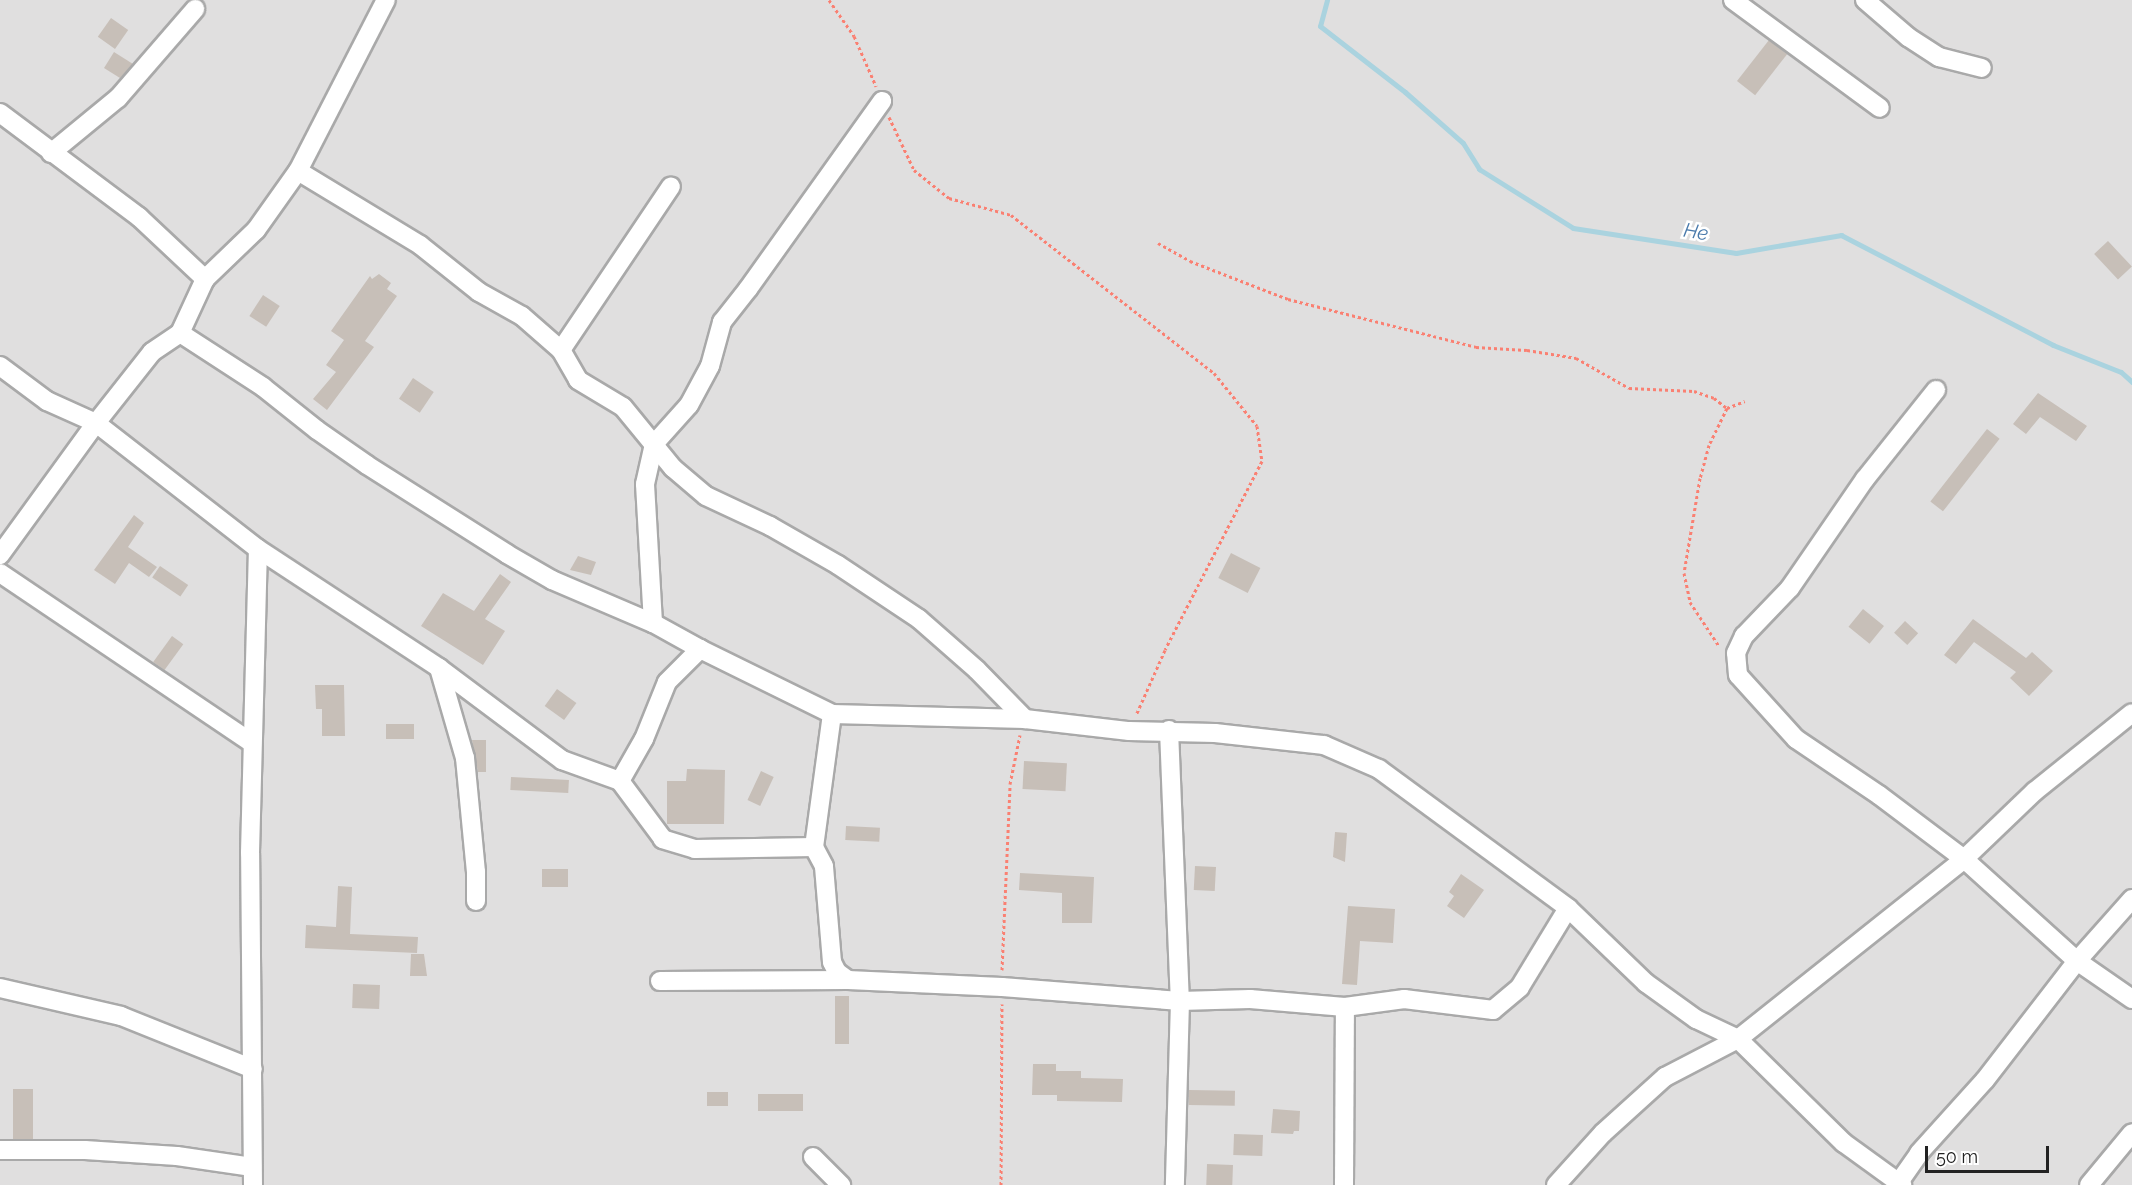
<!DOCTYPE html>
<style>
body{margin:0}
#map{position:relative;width:2132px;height:1185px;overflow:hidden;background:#f2efe9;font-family:Raleway,sans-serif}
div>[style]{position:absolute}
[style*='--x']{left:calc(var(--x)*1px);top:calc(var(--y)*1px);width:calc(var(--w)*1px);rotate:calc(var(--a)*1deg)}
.residential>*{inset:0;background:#e0dfdf;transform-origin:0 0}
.stream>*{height:5px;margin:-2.5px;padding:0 2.5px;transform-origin:2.5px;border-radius:2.5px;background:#aad3df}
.building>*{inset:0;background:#c7bfb8;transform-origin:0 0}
.path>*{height:3px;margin-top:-1.5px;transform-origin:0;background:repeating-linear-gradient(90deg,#fa8072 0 3px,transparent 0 6px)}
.roads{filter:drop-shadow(2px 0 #a9a9a9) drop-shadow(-2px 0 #a9a9a9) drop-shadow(0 2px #a9a9a9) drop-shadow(0 -2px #a9a9a9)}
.minor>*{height:18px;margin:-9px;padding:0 9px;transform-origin:9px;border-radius:9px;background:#fff}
span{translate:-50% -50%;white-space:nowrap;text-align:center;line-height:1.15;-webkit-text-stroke:5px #fff;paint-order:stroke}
.water-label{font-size:20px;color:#4a7aab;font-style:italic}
.scale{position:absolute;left:1925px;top:1146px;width:124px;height:27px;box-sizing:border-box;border:3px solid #222;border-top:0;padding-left:8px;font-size:18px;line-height:21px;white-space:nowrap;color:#222;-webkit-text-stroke:4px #fff;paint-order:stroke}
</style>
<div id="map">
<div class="residential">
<i style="left:0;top:0;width:2132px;height:1185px"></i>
</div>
<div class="stream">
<i style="--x:1327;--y:0;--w:27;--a:105"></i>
<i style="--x:1320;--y:26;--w:108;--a:37.8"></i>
<i style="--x:1405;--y:92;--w:77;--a:41.3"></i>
<i style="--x:1463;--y:143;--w:31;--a:58"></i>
<i style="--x:1479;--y:169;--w:111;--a:32.1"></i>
<i style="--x:1573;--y:228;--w:165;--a:8.7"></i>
<i style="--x:1736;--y:253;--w:107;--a:-9.7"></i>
<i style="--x:1841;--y:235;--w:239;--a:27.4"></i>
<i style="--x:2053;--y:345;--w:73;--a:21.7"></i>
<i style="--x:2121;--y:372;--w:15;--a:42"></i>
</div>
<div class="building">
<i style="left:111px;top:18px;width:21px;height:23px;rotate:35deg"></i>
<i style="left:1769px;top:40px;width:23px;height:52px;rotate:38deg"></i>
<i style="clip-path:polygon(114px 52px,133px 64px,120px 78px,104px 68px)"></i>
<i style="left:2108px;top:241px;width:35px;height:19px;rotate:47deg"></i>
<i style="clip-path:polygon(379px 274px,391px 283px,387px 289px,397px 296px,365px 341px,374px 347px,327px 410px,313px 399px,336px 372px,326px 365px,344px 340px,331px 331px,370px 276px,372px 279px)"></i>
<i style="left:263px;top:295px;width:20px;height:25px;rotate:33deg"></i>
<i style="left:413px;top:378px;width:25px;height:25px;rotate:34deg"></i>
<i style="clip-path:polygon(2038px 393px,2087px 426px,2076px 441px,2040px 417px,2026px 434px,2013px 424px)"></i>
<i style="left:1987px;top:429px;width:16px;height:92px;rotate:38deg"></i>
<i style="clip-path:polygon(134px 515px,144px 523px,128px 547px,157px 567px,149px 577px,129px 563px,115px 584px,94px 570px)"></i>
<i style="left:1231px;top:553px;width:33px;height:28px;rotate:27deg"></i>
<i style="clip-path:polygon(578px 556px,596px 562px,591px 575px,570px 570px)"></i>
<i style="left:160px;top:566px;width:34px;height:14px;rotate:34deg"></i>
<i style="clip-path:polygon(500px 574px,511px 582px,485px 619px,505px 631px,483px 665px,421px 626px,443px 593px,474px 611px)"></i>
<i style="left:1863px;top:609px;width:27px;height:23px;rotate:39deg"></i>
<i style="clip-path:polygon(1973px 619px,2026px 658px,2032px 652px,2053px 671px,2029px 696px,2010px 678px,2016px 672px,1974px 642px,1956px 664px,1944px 655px)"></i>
<i style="left:1905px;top:621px;width:18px;height:16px;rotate:43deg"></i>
<i style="left:172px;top:636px;width:14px;height:32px;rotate:36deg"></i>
<i style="clip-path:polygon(315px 685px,344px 685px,345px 736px,322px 736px,322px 709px,316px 709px)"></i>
<i style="left:557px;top:689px;width:24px;height:21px;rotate:36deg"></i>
<i style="left:386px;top:724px;width:28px;height:15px"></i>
<i style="clip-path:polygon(472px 740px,486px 740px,486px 772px,478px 772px)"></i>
<i style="left:1024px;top:761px;width:43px;height:28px;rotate:3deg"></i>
<i style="clip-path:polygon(687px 769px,725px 770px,724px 824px,667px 824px,667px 781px,686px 781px)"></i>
<i style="left:761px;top:771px;width:14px;height:32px;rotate:25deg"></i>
<i style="left:511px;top:777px;width:58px;height:13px;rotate:3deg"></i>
<i style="left:846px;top:826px;width:34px;height:14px;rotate:3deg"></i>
<i style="clip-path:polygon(1335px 832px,1347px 833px,1345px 862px,1333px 857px)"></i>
<i style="left:1195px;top:866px;width:21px;height:24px;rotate:3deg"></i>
<i style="left:542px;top:869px;width:26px;height:18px"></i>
<i style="clip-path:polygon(1020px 873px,1094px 877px,1092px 923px,1062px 923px,1062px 893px,1019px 890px)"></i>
<i style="clip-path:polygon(1461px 874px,1484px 890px,1464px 918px,1447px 906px,1454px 896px,1449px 892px)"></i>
<i style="clip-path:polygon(338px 886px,352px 887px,350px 934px,418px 937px,417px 953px,305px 948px,306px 925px,336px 927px)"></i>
<i style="clip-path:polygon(1348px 906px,1395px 909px,1393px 943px,1360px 941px,1357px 985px,1342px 984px)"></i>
<i style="clip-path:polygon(411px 954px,424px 954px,427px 976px,410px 976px)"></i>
<i style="left:353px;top:984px;width:27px;height:24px;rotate:2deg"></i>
<i style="left:835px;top:996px;width:14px;height:48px"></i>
<i style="clip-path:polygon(1033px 1064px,1056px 1064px,1056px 1071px,1081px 1071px,1081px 1078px,1123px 1079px,1122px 1102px,1057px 1101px,1057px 1095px,1032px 1095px)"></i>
<i style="left:13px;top:1089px;width:20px;height:50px"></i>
<i style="left:1189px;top:1090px;width:46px;height:15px;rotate:1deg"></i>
<i style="left:707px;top:1092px;width:21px;height:14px"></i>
<i style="left:758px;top:1094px;width:45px;height:17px"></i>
<i style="clip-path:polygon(1273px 1109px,1300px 1111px,1299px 1131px,1294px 1131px,1293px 1134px,1271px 1133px)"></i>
<i style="left:1234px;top:1134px;width:29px;height:21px;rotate:2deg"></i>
<i style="left:1207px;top:1164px;width:26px;height:21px;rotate:2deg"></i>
</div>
<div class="path">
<i style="--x:829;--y:0;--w:44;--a:55.2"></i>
<i style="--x:854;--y:36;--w:55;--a:66.3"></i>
<i style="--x:889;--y:117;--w:59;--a:64.7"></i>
<i style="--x:914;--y:170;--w:45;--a:38.7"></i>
<i style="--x:949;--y:198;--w:64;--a:15.3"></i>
<i style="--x:1011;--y:215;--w:257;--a:37.9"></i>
<i style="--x:1214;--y:373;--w:68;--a:50.9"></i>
<i style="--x:1257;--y:426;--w:35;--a:82"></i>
<i style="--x:1262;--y:461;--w:212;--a:117.2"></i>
<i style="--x:1165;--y:650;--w:71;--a:114"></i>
<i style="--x:1158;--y:243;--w:37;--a:29"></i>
<i style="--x:1190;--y:261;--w:105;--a:21.2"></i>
<i style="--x:1288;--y:299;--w:194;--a:14.3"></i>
<i style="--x:1476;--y:347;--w:51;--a:3.4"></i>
<i style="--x:1527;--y:350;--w:50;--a:9.3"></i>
<i style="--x:1576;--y:358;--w:61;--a:29.5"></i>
<i style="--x:1629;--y:388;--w:65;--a:2.6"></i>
<i style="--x:1694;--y:391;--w:21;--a:19"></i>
<i style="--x:1714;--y:398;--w:16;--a:38"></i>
<i style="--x:1727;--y:408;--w:41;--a:115.9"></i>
<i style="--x:1709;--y:445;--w:34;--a:105"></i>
<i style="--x:1700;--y:478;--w:96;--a:99.6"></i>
<i style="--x:1684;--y:573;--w:30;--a:78"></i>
<i style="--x:1690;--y:602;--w:53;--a:56.6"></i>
<i style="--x:1727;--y:408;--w:19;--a:-21"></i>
<i style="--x:1002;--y:970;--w:186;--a:-87.5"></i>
<i style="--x:1010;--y:784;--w:50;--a:-78.5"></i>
<i style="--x:1001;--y:1185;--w:181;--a:-89.7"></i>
</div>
<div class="roads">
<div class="minor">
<i style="--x:1733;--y:0;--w:182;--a:36.3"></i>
<i style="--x:1865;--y:0;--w:57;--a:40.7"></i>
<i style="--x:1908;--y:37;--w:37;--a:33"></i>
<i style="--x:1939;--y:57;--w:44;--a:14.3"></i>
<i style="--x:0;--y:113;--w:174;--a:36.8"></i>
<i style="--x:139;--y:217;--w:91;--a:43.2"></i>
<i style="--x:205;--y:279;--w:60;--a:114.8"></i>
<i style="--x:180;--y:333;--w:99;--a:33"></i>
<i style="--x:263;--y:387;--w:69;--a:38.5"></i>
<i style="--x:317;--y:430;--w:61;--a:35"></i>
<i style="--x:367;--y:465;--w:166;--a:32.4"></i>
<i style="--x:507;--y:554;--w:52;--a:30"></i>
<i style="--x:552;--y:580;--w:110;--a:23.1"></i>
<i style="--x:653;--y:623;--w:54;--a:29"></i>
<i style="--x:51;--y:153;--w:87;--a:-39.4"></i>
<i style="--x:118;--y:98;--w:118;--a:-49.1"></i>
<i style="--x:298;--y:171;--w:143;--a:31.2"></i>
<i style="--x:420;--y:245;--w:75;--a:38.5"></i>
<i style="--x:479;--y:292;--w:49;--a:29.2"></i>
<i style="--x:522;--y:316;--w:52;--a:41.1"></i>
<i style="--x:561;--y:350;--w:34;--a:60"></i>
<i style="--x:578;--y:380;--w:52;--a:31"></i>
<i style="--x:623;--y:407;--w:79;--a:50.7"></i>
<i style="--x:673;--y:468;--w:43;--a:40.3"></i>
<i style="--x:706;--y:496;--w:71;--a:25.1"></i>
<i style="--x:770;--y:526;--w:78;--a:29.8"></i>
<i style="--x:838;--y:565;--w:97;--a:33.7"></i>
<i style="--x:919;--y:619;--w:77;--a:41.3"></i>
<i style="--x:977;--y:670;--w:69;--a:45.6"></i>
<i style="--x:205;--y:279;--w:71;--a:-43.9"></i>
<i style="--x:256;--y:230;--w:72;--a:-54.6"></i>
<i style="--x:298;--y:171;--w:192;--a:-62.8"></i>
<i style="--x:561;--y:350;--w:197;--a:-56.1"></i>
<i style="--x:0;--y:366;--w:59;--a:36.7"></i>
<i style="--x:47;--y:401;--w:54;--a:24.2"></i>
<i style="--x:96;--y:423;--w:90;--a:-51.7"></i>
<i style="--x:152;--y:352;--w:34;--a:-34"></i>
<i style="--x:0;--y:555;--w:163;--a:-54"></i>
<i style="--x:96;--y:423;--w:205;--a:37.9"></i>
<i style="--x:258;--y:549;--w:217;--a:33.3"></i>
<i style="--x:439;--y:668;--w:154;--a:36.8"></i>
<i style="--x:562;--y:760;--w:62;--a:19.9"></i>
<i style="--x:0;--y:573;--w:304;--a:34"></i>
<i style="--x:653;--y:623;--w:139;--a:-93.3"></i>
<i style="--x:645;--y:484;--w:41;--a:-77.3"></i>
<i style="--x:654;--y:444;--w:52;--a:-48.1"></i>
<i style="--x:689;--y:405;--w:44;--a:-61.7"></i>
<i style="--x:710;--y:366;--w:46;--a:-74.7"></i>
<i style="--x:722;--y:322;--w:42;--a:-51.8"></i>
<i style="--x:748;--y:289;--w:231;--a:-54.5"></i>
<i style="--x:439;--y:668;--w:94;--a:73.9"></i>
<i style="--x:465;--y:758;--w:115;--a:84.5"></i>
<i style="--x:476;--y:872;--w:29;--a:90"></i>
<i style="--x:1169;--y:730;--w:271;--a:87.7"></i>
<i style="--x:1180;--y:1001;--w:184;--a:91.6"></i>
<i style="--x:814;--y:847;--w:134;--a:-82.3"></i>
<i style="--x:2132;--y:899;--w:83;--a:131.6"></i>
<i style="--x:2077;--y:961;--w:67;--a:34.6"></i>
<i style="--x:848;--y:980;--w:14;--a:-144"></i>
<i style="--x:837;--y:972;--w:11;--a:-117"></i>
<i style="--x:832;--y:962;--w:96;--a:-94.8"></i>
<i style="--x:824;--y:866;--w:21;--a:-118"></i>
<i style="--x:814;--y:847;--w:119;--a:179"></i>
<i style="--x:695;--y:849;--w:34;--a:-163"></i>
<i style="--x:663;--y:839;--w:72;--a:-126.6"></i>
<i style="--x:620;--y:781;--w:48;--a:-60.3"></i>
<i style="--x:644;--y:739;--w:61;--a:-68"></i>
<i style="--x:667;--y:682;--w:47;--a:-45"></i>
<i style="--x:700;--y:649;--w:147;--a:26.2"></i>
<i style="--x:832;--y:714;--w:193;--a:1.5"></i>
<i style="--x:1025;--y:719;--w:105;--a:6.6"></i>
<i style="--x:1129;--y:731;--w:86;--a:1.3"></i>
<i style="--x:1215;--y:733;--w:110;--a:6.3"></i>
<i style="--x:1324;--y:745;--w:60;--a:23.6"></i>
<i style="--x:1379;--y:769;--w:235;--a:36.3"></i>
<i style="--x:1568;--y:908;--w:108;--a:43.9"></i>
<i style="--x:1646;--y:983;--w:62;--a:35.8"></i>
<i style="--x:1696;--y:1019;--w:47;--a:25.5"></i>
<i style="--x:1738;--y:1039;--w:289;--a:-38.5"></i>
<i style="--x:1964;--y:859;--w:98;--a:-43.8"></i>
<i style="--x:2035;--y:791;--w:124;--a:-38.8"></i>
<i style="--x:660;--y:981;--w:188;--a:-0.3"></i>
<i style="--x:848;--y:980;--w:154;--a:2.6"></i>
<i style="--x:1002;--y:987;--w:179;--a:4.5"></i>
<i style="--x:1180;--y:1001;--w:70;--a:-1.6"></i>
<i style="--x:1250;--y:999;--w:95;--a:4.8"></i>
<i style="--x:1345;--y:1007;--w:60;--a:-7.7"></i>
<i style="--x:1404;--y:999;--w:90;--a:7"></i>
<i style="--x:1493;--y:1010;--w:35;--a:-40"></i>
<i style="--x:1520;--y:987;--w:92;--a:-58.7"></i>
<i style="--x:0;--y:988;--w:124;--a:13"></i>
<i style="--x:121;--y:1016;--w:142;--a:21.9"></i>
<i style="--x:0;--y:1150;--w:85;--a:0"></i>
<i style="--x:85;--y:1150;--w:92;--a:3.7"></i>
<i style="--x:177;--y:1156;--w:76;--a:8.3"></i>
<i style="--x:813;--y:1157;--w:40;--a:45"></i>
<i style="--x:253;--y:1185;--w:332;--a:-90.5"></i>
<i style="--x:250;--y:853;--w:304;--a:-88.5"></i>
<i style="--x:1344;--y:1185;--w:178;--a:-89.7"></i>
<i style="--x:1556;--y:1185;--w:70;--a:-47.9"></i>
<i style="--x:1603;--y:1133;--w:84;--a:-42.1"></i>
<i style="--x:1665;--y:1077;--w:82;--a:-27.5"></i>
<i style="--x:1738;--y:1039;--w:148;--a:44.5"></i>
<i style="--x:1844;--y:1143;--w:72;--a:35.9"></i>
<i style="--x:1897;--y:1185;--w:39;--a:-55"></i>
<i style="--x:1919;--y:1153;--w:98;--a:-47.9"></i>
<i style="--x:1985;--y:1080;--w:150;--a:-52.3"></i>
<i style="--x:2077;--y:961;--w:152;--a:-137.9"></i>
<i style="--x:1964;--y:859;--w:106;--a:-143"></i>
<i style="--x:1879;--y:795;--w:100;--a:-146"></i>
<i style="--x:1796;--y:739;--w:86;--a:-132.2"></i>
<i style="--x:1738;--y:675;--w:22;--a:-95"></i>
<i style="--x:1736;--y:653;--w:19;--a:-65"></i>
<i style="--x:1744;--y:636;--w:66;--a:-46.2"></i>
<i style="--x:1790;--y:588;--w:132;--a:-55.5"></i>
<i style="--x:1865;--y:479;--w:114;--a:-51.4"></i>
<i style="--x:2089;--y:1185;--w:67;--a:-50.4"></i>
</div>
</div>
<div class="water-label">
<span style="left:1696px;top:232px;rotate:9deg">He</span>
</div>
<div class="scale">50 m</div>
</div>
